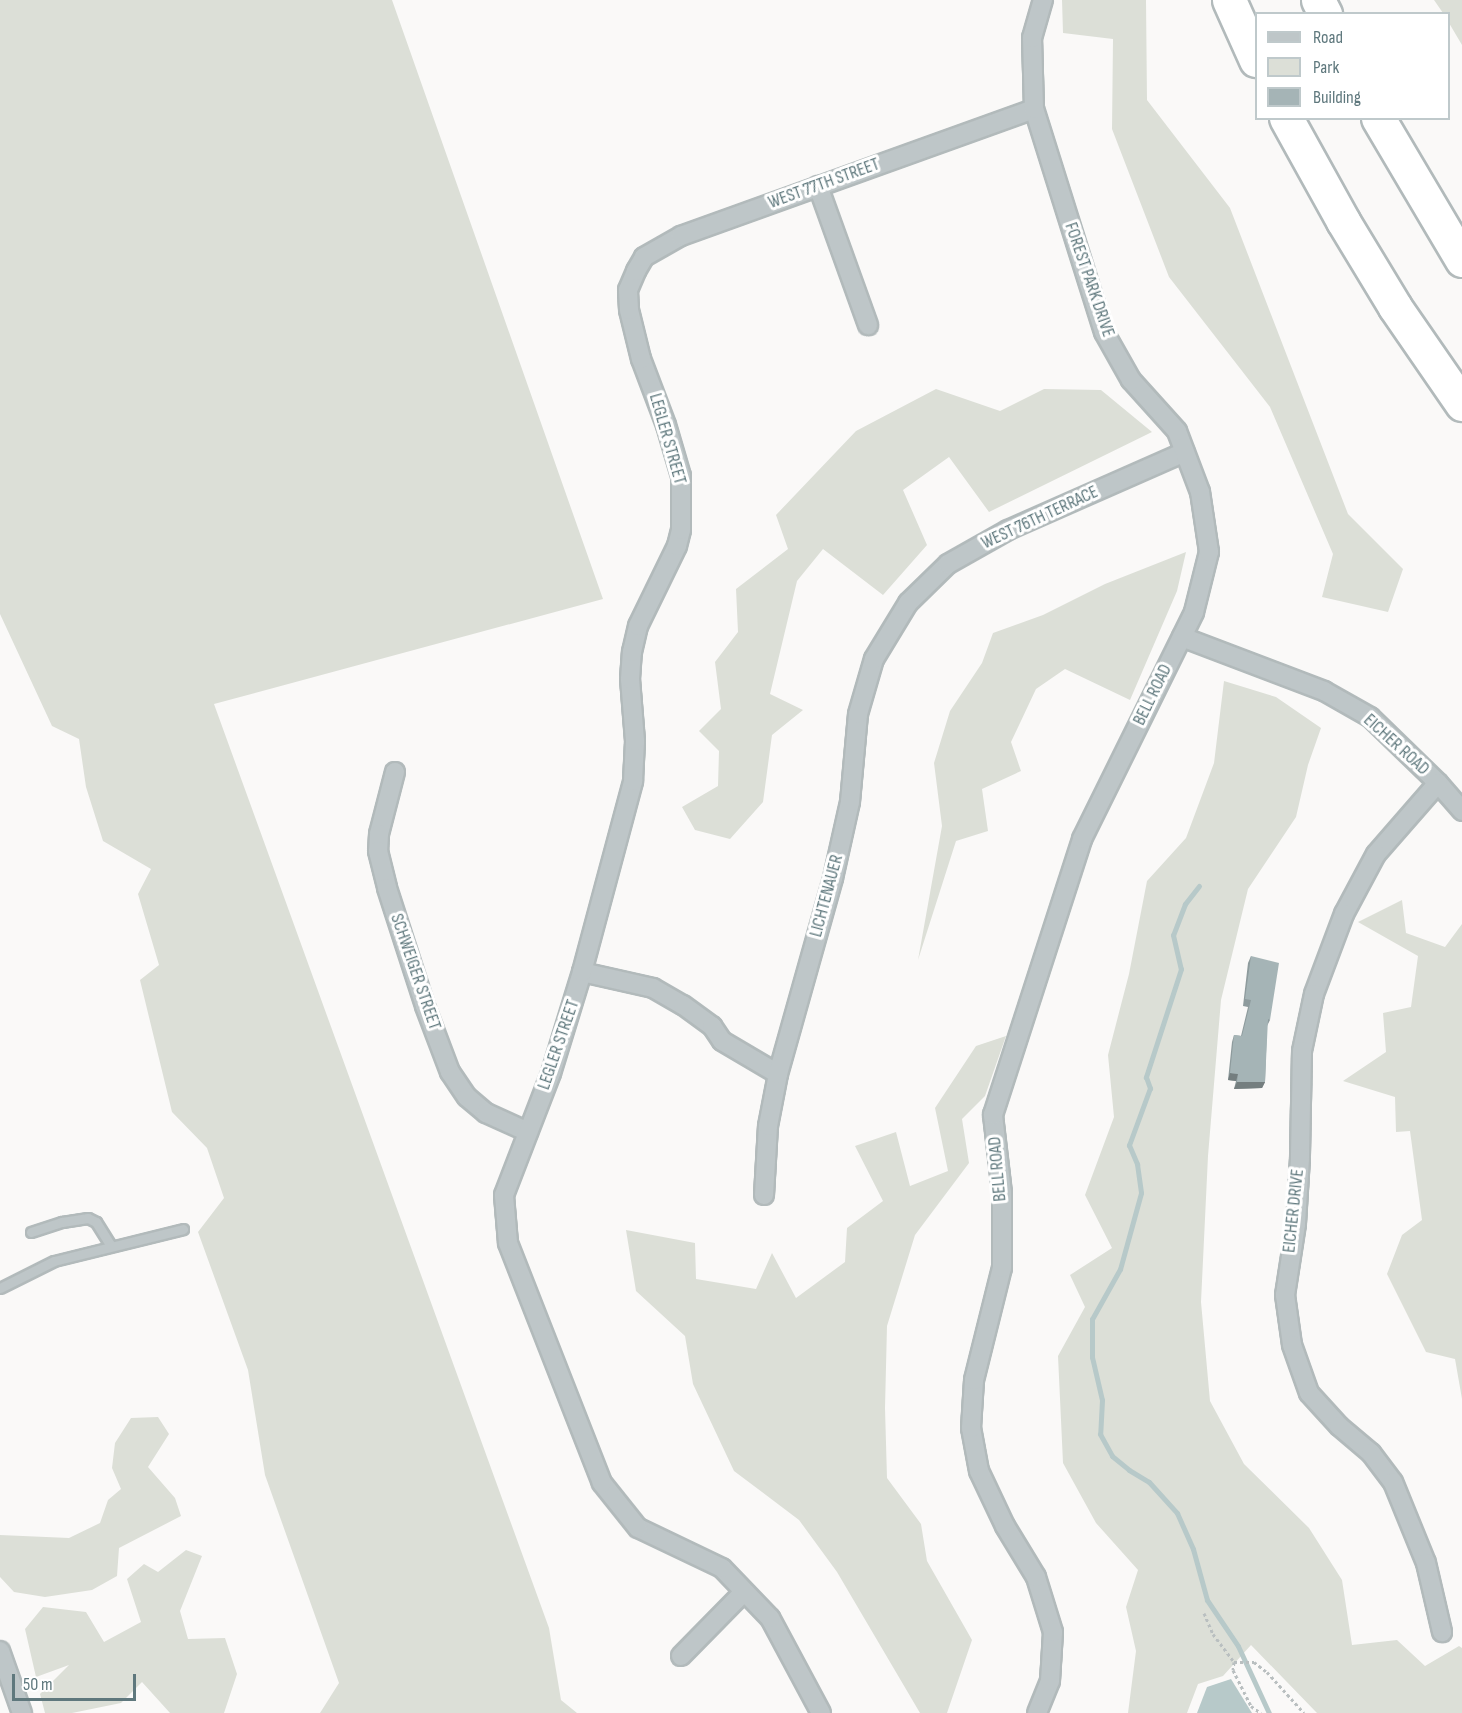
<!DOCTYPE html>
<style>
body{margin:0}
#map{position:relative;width:1462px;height:1713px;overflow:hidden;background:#faf9f8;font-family:"Sofia Sans Condensed",sans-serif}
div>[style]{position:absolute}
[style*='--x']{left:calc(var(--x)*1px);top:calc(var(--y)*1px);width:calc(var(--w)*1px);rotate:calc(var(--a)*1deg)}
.green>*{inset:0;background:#dcdfd7}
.water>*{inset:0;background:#b7c9c9}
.stream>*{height:5px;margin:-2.5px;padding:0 2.5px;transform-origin:2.5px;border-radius:2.5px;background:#b7c9c9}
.path>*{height:3px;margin-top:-1.5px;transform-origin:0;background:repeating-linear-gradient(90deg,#b9bfc0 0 3px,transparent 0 6px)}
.roads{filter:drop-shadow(2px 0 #b2babb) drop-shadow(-2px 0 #b2babb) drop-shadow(0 2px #b2babb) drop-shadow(0 -2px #b2babb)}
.service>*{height:9px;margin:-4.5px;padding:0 4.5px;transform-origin:4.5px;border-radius:4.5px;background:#bec6c8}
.minor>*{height:18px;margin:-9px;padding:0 9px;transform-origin:9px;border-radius:9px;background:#bec6c8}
.motorway>*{height:33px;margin:-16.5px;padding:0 16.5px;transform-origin:16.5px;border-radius:16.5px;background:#fff}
.wall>*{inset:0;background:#8e9b9d}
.shaded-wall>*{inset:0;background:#747e7f}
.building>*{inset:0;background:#a5b4b6}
span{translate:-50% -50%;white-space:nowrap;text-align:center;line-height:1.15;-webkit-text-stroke:6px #fff;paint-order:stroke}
.street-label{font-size:18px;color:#5f787d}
.legend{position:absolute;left:1255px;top:12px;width:195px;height:108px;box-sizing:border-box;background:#fff;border:2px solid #bfc9cb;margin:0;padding:8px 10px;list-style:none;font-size:18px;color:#5f787d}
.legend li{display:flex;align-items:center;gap:12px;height:30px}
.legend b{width:30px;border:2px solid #bfc9cb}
.scale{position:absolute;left:12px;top:1674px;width:124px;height:27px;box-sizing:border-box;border:3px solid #5f787d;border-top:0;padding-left:8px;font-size:18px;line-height:21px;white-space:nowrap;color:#5f787d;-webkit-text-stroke:4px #fff;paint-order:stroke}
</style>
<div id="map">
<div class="green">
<i style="clip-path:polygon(0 0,392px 0,603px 599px,214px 704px,549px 1628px,561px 1700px,577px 1713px,320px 1713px,339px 1683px,265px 1475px,248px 1370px,198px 1232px,224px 1198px,207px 1148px,172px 1112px,140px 980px,159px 965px,138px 894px,151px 869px,103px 841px,86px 787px,79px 739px,52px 726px,0 614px)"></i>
<i style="clip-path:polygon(1062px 0,1146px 0,1147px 100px,1230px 208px,1348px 514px,1403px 569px,1388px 612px,1322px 597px,1333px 554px,1270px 407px,1169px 277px,1112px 129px,1113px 39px,1063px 33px)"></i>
<i style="clip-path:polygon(1434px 0,1462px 0,1462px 45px,1449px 23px,1448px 14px,1443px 13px)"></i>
<i style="clip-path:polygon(936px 389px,1000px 411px,1044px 389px,1101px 390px,1152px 432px,989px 512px,949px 457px,903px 490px,927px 545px,883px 595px,823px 549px,797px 581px,770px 694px,803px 710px,772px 735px,763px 802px,730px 839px,695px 830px,682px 807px,718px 786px,719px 751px,699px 731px,721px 709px,715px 662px,738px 632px,736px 589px,788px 549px,776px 515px,856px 431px)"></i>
<i style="clip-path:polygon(1186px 552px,1177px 591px,1130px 700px,1065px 669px,1036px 689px,1011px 742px,1021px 771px,982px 789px,988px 831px,956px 841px,918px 960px,942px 826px,934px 763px,950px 711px,982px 663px,993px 633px,1043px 615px,1105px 584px)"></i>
<i style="clip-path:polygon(1224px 681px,1276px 697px,1321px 728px,1308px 765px,1296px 817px,1248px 889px,1221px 1000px,1208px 1156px,1201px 1302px,1210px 1401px,1244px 1464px,1309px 1528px,1342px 1580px,1352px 1645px,1397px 1640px,1425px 1666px,1459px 1646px,1462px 1648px,1462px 1713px,1317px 1713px,1251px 1645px,1223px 1676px,1198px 1684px,1187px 1713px,1128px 1713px,1136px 1651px,1126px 1607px,1138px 1570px,1096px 1523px,1063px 1463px,1058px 1356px,1085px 1307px,1070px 1275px,1112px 1248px,1085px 1195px,1114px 1117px,1108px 1055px,1129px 974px,1147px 881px,1186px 838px,1214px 763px)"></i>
<i style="clip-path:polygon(1402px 900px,1406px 933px,1445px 947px,1462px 924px,1462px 1399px,1455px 1359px,1426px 1352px,1387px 1274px,1402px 1235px,1422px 1220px,1410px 1131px,1396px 1132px,1395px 1097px,1343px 1081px,1386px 1052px,1383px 1013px,1411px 1007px,1418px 956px,1358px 922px)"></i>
<i style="clip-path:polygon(1006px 1036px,985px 1096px,962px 1119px,969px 1163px,915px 1235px,887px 1326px,885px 1408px,887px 1478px,921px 1524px,927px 1561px,972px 1640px,947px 1713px,920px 1713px,837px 1572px,799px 1520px,734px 1471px,693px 1384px,685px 1336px,636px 1291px,626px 1230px,695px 1243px,696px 1279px,756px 1289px,772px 1253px,796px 1298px,845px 1262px,847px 1228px,883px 1201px,855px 1146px,896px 1132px,910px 1186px,948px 1171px,935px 1108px,976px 1046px)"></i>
<i style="clip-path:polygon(158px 1417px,169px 1434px,148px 1467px,175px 1498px,181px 1516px,119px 1548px,117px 1576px,92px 1590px,45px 1597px,14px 1592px,0 1577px,0 1535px,69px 1538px,100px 1523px,108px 1500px,121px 1489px,112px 1468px,115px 1443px,131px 1418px)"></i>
<i style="clip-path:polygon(186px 1550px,202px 1556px,180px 1611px,188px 1639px,225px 1638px,237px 1674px,224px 1713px,170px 1713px,142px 1682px,121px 1703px,72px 1713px,45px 1713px,40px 1694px,69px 1665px,36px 1677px,25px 1629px,43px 1607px,86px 1612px,104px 1642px,141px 1622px,127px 1579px,144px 1564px,158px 1572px)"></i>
</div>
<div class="water">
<i style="clip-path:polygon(1231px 1679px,1252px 1713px,1197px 1713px,1207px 1687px)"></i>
</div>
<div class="stream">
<i style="--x:1199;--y:886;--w:23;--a:128"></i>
<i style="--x:1185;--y:904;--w:33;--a:111"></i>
<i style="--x:1173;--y:935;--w:35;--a:77"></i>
<i style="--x:1181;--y:969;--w:114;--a:108"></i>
<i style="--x:1146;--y:1077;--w:12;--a:70"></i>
<i style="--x:1150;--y:1088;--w:61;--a:110.2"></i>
<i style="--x:1129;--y:1145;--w:21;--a:67"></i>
<i style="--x:1137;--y:1164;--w:29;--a:82"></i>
<i style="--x:1141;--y:1193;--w:79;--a:105.4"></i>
<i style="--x:1120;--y:1269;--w:57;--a:119.2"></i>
<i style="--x:1092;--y:1319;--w:38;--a:90"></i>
<i style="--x:1092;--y:1357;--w:44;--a:76.9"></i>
<i style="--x:1102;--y:1400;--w:34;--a:93"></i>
<i style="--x:1100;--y:1434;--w:25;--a:61"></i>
<i style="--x:1112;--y:1456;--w:22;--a:39"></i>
<i style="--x:1129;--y:1470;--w:23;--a:31"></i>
<i style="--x:1149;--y:1482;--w:42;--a:47.9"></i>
<i style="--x:1177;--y:1513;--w:39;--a:66"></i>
<i style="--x:1193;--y:1549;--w:53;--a:74.6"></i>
<i style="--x:1207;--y:1600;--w:55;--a:56"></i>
<i style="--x:1238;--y:1646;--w:74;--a:65.2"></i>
</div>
<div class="path">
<i style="--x:1204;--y:1613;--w:23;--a:67"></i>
<i style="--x:1213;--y:1634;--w:35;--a:53"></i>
<i style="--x:1234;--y:1662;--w:8;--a:97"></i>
<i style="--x:1233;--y:1670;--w:40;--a:63.4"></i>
<i style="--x:1251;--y:1706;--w:12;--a:35"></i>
<i style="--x:1234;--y:1662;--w:20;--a:0"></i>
<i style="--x:1254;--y:1662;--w:16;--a:38"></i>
<i style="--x:1267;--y:1672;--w:55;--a:47.9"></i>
</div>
<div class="roads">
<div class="service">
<i style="--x:31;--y:1232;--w:33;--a:-18"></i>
<i style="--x:62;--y:1222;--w:26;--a:-9"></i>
<i style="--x:88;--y:1218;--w:9;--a:27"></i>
<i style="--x:96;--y:1222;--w:28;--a:58"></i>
<i style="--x:0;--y:1288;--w:60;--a:-26.6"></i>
<i style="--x:54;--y:1261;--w:133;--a:-13.9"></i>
</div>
<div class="minor">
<i style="--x:818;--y:186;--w:148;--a:70.2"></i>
<i style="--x:1182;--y:637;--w:152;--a:20.8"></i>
<i style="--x:1324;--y:691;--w:53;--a:29.5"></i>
<i style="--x:1370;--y:717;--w:95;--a:44.1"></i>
<i style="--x:1438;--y:783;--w:37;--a:49"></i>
<i style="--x:395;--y:772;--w:64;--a:104.5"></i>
<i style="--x:379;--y:834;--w:17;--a:93"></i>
<i style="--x:378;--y:851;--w:38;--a:76"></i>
<i style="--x:387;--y:888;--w:124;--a:72.1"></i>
<i style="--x:425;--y:1006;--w:71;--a:69.3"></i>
<i style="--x:450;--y:1072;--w:30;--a:56"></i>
<i style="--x:467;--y:1097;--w:25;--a:40"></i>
<i style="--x:486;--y:1113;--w:46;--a:24.3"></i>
<i style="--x:1438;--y:783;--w:94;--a:131.1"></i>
<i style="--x:1376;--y:854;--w:68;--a:118.1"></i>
<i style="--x:1344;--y:914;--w:85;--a:110.6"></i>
<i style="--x:1314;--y:994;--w:58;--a:101.9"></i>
<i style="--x:1302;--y:1051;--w:107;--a:91.1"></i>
<i style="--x:1300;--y:1158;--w:66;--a:93.5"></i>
<i style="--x:1296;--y:1224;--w:72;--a:98.8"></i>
<i style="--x:1285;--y:1295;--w:50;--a:82"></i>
<i style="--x:1292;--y:1345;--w:51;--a:70.5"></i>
<i style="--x:1309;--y:1393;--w:45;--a:47.7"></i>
<i style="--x:1339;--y:1426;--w:42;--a:40.2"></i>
<i style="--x:1371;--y:1453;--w:36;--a:53"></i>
<i style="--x:1393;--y:1482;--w:87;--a:67.8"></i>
<i style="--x:1426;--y:1563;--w:71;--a:76.9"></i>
<i style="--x:582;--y:972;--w:73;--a:12.7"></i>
<i style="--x:653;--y:988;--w:34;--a:30"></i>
<i style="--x:683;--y:1005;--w:36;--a:36"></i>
<i style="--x:712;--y:1026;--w:18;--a:56"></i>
<i style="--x:722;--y:1041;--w:65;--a:30.5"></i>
<i style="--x:764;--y:1195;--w:69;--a:-86.7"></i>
<i style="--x:768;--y:1126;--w:53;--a:-79.1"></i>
<i style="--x:778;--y:1074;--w:204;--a:-74.3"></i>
<i style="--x:833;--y:878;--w:78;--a:-77.4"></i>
<i style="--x:850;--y:802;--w:88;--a:-84.8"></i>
<i style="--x:858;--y:714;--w:57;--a:-73.8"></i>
<i style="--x:874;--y:659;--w:66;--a:-58.7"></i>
<i style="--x:908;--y:603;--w:56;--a:-44.3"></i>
<i style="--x:948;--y:564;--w:69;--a:-29.5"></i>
<i style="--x:1008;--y:530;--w:193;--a:-23.8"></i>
<i style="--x:0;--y:1651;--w:66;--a:70.5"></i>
<i style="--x:681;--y:1656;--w:90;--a:-45.5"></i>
<i style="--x:821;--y:1713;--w:108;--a:-118.2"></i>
<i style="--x:770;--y:1618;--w:69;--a:-133.8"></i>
<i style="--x:722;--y:1568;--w:93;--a:-154.5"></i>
<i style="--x:638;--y:1528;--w:58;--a:-128.7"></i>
<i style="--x:602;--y:1483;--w:258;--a:-111.4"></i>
<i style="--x:508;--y:1243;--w:48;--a:-94.8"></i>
<i style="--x:504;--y:1195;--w:131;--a:-68.9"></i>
<i style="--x:551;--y:1073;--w:106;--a:-72.9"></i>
<i style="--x:582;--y:972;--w:198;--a:-75"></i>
<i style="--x:633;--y:781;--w:40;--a:-87.1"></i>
<i style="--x:635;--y:741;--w:62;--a:-94.6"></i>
<i style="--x:630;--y:679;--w:27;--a:-86"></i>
<i style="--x:632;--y:652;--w:27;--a:-77"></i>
<i style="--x:638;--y:626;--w:89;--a:-64"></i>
<i style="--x:677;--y:546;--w:16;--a:-76"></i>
<i style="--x:681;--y:530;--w:54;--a:-90"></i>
<i style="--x:681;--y:476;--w:53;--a:-106.4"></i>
<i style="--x:666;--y:425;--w:71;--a:-110.7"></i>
<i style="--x:641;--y:359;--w:50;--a:-103.8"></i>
<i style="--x:629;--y:310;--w:20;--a:-93"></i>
<i style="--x:628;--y:290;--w:21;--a:-67"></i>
<i style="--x:636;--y:271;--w:16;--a:-60"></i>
<i style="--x:644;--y:257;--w:43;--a:-29.6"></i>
<i style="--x:681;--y:236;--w:375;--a:-19.8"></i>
<i style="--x:1037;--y:1713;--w:35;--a:-68"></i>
<i style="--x:1050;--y:1681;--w:49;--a:-86.5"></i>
<i style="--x:1053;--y:1632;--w:58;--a:-107.2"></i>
<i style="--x:1036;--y:1577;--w:60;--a:-121.3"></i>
<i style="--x:1005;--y:1526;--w:61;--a:-115.3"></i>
<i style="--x:979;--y:1471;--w:44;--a:-100.5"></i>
<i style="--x:971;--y:1428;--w:48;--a:-86.4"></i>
<i style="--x:974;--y:1380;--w:115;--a:-76"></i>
<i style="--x:1002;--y:1268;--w:75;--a:-90"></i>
<i style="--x:1002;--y:1193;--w:79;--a:-96.6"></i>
<i style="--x:993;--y:1115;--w:290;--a:-72.1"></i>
<i style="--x:1082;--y:839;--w:253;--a:-63.7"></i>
<i style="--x:1194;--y:612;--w:62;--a:-76"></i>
<i style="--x:1209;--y:552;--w:61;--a:-98.5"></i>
<i style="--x:1200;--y:492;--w:65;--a:-110.7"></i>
<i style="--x:1177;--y:431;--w:69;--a:-132"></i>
<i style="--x:1131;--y:380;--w:55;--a:-119.4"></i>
<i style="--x:1104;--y:332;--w:234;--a:-107.4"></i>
<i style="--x:1034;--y:109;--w:71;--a:-91.6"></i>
<i style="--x:1032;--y:38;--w:40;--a:-74"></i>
</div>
<div class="motorway">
<i style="--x:1229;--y:0;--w:66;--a:65.8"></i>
<i style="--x:1318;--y:0;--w:16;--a:63"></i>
<i style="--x:1286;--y:118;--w:118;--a:61"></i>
<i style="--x:1343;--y:221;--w:100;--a:58.8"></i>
<i style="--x:1395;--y:307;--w:118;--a:55.4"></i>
<i style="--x:1378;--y:118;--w:165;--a:59.4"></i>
</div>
</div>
<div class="wall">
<i style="clip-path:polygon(1251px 956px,1270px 1020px,1267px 1026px,1265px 1082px,1262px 1088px,1234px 1089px,1236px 1081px,1228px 1080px,1232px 1042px,1234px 1035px,1241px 1036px,1248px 1007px,1243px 1006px,1248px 963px)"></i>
</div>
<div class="shaded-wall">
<i style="clip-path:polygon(1230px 1073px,1238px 1074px,1236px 1081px,1228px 1080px)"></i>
<i style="clip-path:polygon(1237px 1082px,1265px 1082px,1262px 1088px,1234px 1089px)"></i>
</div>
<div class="building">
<i style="clip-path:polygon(1251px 956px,1279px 963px,1270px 1020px,1268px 1019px,1265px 1082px,1237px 1082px,1238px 1074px,1230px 1073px,1234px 1035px,1242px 1036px,1251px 1000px,1245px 999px)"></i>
</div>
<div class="street-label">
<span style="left:824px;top:184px;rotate:-20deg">WEST 77TH STREET</span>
<span style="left:1089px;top:280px;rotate:71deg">FOREST PARK DRIVE</span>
<span style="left:667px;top:439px;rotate:74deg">LEGLER STREET</span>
<span style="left:1040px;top:518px;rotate:-25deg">WEST 76TH TERRACE</span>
<span style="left:1153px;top:695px;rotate:-64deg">BELL ROAD</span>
<span style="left:1396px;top:745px;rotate:42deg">EICHER ROAD</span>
<span style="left:827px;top:896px;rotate:-75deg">LICHTENAUER</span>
<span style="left:415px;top:972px;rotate:71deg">SCHWEIGER STREET</span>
<span style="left:559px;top:1045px;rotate:-71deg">LEGLER STREET</span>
<span style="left:998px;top:1169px;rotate:-95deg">BELL ROAD</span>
<span style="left:1294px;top:1211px;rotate:-84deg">EICHER DRIVE</span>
</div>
<ul class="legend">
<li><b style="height:8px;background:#bec6c8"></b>Road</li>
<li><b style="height:16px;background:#dcdfd7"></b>Park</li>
<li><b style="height:16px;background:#a5b4b6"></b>Building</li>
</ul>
<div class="scale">50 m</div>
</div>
